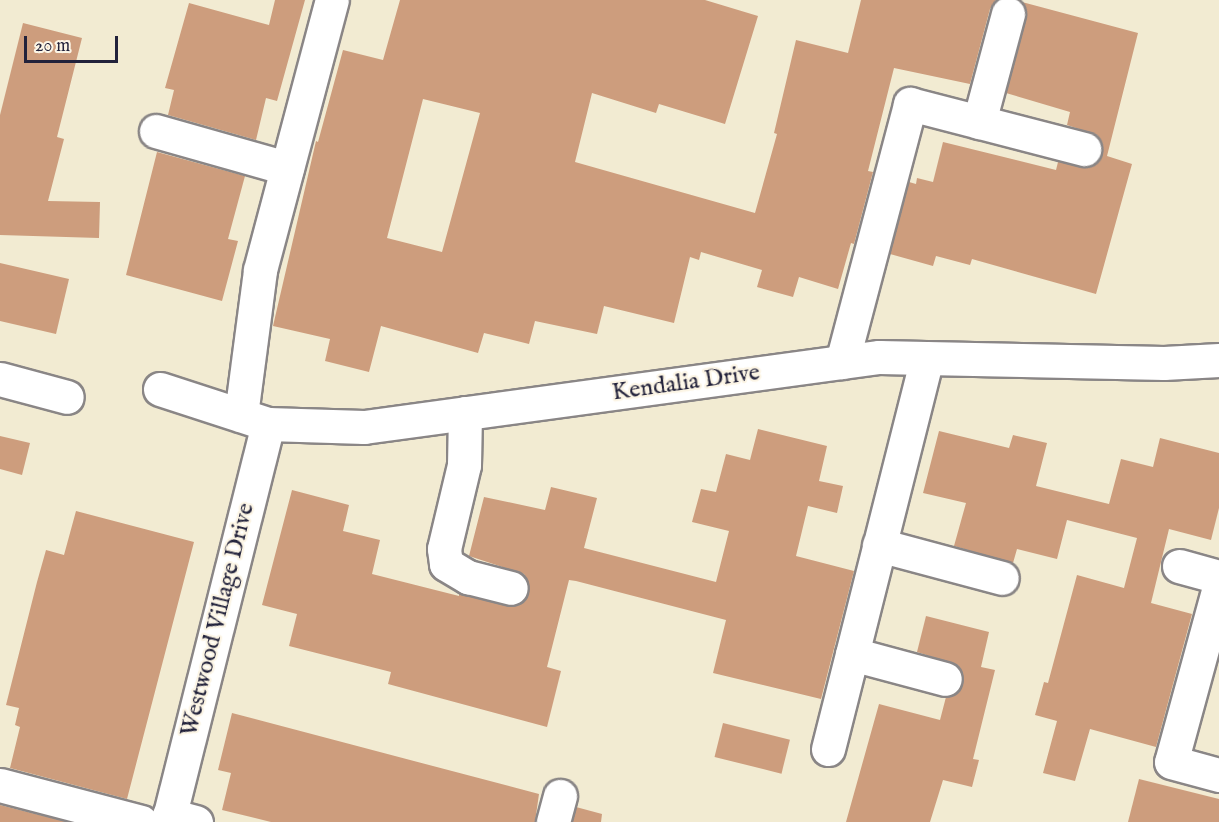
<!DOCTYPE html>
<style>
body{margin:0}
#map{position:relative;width:1219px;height:822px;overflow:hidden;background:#f2ebd2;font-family:"IM FELL English",serif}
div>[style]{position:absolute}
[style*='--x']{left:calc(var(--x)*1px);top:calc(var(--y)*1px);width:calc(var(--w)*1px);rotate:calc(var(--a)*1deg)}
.building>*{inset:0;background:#cd9d7d;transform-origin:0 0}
.roads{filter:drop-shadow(2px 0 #8a8686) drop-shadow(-2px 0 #8a8686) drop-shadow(0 2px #8a8686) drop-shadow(0 -2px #8a8686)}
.minor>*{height:33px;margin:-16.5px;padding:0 16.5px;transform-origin:16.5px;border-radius:16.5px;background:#fff}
span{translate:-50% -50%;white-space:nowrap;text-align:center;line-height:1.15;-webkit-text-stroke:4.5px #fcf5e5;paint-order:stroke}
.street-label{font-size:24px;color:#22223b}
.scale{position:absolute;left:24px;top:36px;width:94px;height:27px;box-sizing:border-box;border:3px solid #22223b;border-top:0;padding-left:8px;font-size:18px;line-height:21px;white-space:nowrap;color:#22223b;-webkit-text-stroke:4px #fcf5e5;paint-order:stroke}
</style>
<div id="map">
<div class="building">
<i style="clip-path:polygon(275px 0,305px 0,277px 101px,266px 98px,256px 140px,168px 115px,174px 90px,165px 88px,189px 3px,269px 25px)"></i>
<i style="clip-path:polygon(evenodd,400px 0,705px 0,758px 16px,725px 124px,659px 104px,656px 113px,592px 93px,575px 162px,755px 213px,777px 134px,774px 133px,796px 40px,848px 53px,861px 0,996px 0,990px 9px,970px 84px,894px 68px,868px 171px,873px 172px,854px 244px,851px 243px,838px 289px,799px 277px,793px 297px,757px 287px,762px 270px,701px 252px,699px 260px,690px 257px,674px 323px,604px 306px,597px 334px,535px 321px,529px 344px,484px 333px,478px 353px,381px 326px,369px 372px,325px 361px,330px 339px,273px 326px,316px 141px,318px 142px,343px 50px,383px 60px,400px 0,423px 99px,480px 113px,442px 252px,387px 238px,423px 99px)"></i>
<i style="clip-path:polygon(1022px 2px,1138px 33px,1107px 156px,1132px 164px,1096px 294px,972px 259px,970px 265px,936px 256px,933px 266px,890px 254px,909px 182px,916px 184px,917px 178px,933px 182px,943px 142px,1056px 170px,1058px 162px,1090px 167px,1098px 162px,1102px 154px,1102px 145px,1097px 135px,1067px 125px,1070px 112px,1006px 93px,1026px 19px,1026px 10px)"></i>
<i style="clip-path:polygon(23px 23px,82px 38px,57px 137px,64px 139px,48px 201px,100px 202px,99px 238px,0 235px,0 115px)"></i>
<i style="clip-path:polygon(157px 152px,245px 176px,228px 239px,238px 241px,222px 301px,126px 275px)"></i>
<i style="clip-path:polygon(0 263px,69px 279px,56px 334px,0 321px)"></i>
<i style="clip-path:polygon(758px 429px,827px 446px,819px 481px,843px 486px,837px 513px,808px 506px,796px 556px,854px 571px,821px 699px,713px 673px,726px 620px,576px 581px,569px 580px,547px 667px,561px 671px,547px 727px,388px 684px,391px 672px,289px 646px,297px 614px,262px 605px,292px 490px,349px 505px,343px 531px,380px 540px,372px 574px,459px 596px,459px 594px,507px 606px,517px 606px,525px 601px,529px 593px,529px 584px,524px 574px,469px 556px,484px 497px,545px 510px,551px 487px,597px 498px,584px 548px,716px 582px,729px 531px,692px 522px,701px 489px,716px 492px,726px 454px,750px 460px)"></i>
<i style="clip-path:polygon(939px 431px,1009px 448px,1013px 435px,1047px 443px,1036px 486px,1109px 504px,1121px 459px,1153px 467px,1160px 438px,1219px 453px,1219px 508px,1211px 540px,1169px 529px,1151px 603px,1192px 614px,1156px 747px,1090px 729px,1075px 781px,1043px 773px,1057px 721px,1035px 715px,1044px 682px,1048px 683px,1077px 575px,1124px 588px,1137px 538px,1067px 520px,1057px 559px,1017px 549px,1013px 563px,954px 546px,966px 503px,923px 493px)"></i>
<i style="clip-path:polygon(0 436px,30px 443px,22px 475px,0 469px)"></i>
<i style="clip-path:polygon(76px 511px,194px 542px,127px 799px,10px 768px,20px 727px,15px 725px,19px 708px,6px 705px,37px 582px,46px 550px,64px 555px)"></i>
<i style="clip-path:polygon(926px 616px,989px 632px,981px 667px,995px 670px,973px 759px,979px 760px,972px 787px,943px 780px,930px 822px,846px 822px,879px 704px,940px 720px,946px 697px,958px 693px,963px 684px,963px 674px,958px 665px,917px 652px)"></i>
<i style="clip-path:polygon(232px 713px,539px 794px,535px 822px,271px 822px,222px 810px,231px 773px,218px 770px)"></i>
<i style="left:723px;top:723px;width:69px;height:35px;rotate:14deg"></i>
<i style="clip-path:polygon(1139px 779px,1219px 799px,1219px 822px,1128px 822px)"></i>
<i style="clip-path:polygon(0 805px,67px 822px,0 822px)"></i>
<i style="clip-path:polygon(576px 807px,602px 814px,601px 822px,572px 822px)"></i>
</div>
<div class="roads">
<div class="minor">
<i style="--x:979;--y:122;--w:112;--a:-75"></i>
<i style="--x:156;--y:131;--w:136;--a:15.8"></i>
<i style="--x:842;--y:362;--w:267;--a:-75.2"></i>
<i style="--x:910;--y:104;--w:180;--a:14.5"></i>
<i style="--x:0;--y:379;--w:69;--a:15"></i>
<i style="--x:160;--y:389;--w:114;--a:18"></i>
<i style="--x:268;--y:424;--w:96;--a:1.8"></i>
<i style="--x:364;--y:427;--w:520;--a:-7.74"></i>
<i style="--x:879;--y:357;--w:285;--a:1.2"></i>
<i style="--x:1164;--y:363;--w:55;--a:-3.1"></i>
<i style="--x:465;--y:413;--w:52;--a:91.1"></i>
<i style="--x:464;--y:465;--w:86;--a:103.4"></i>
<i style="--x:444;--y:549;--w:15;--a:82"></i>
<i style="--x:446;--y:564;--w:26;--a:31"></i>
<i style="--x:468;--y:577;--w:44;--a:14.3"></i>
<i style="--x:241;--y:415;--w:146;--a:-82.5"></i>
<i style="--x:260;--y:270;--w:279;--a:-75.1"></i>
<i style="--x:879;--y:545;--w:127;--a:15"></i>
<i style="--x:1179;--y:566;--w:41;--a:15.4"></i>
<i style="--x:1219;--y:587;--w:181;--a:105.3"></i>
<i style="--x:1171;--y:762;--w:50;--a:15.2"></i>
<i style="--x:852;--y:654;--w:96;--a:15"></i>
<i style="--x:828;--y:749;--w:403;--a:-75.8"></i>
<i style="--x:0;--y:785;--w:146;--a:14.7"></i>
<i style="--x:169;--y:815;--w:28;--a:15"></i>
<i style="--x:168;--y:822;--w:410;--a:-75.9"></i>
<i style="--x:553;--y:822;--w:27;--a:-75"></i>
</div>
</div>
<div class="street-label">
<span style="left:686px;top:383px;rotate:-8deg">Kendalia Drive</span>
<span style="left:218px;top:620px;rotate:-76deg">Westwood Village Drive</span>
</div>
<div class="scale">20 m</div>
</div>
